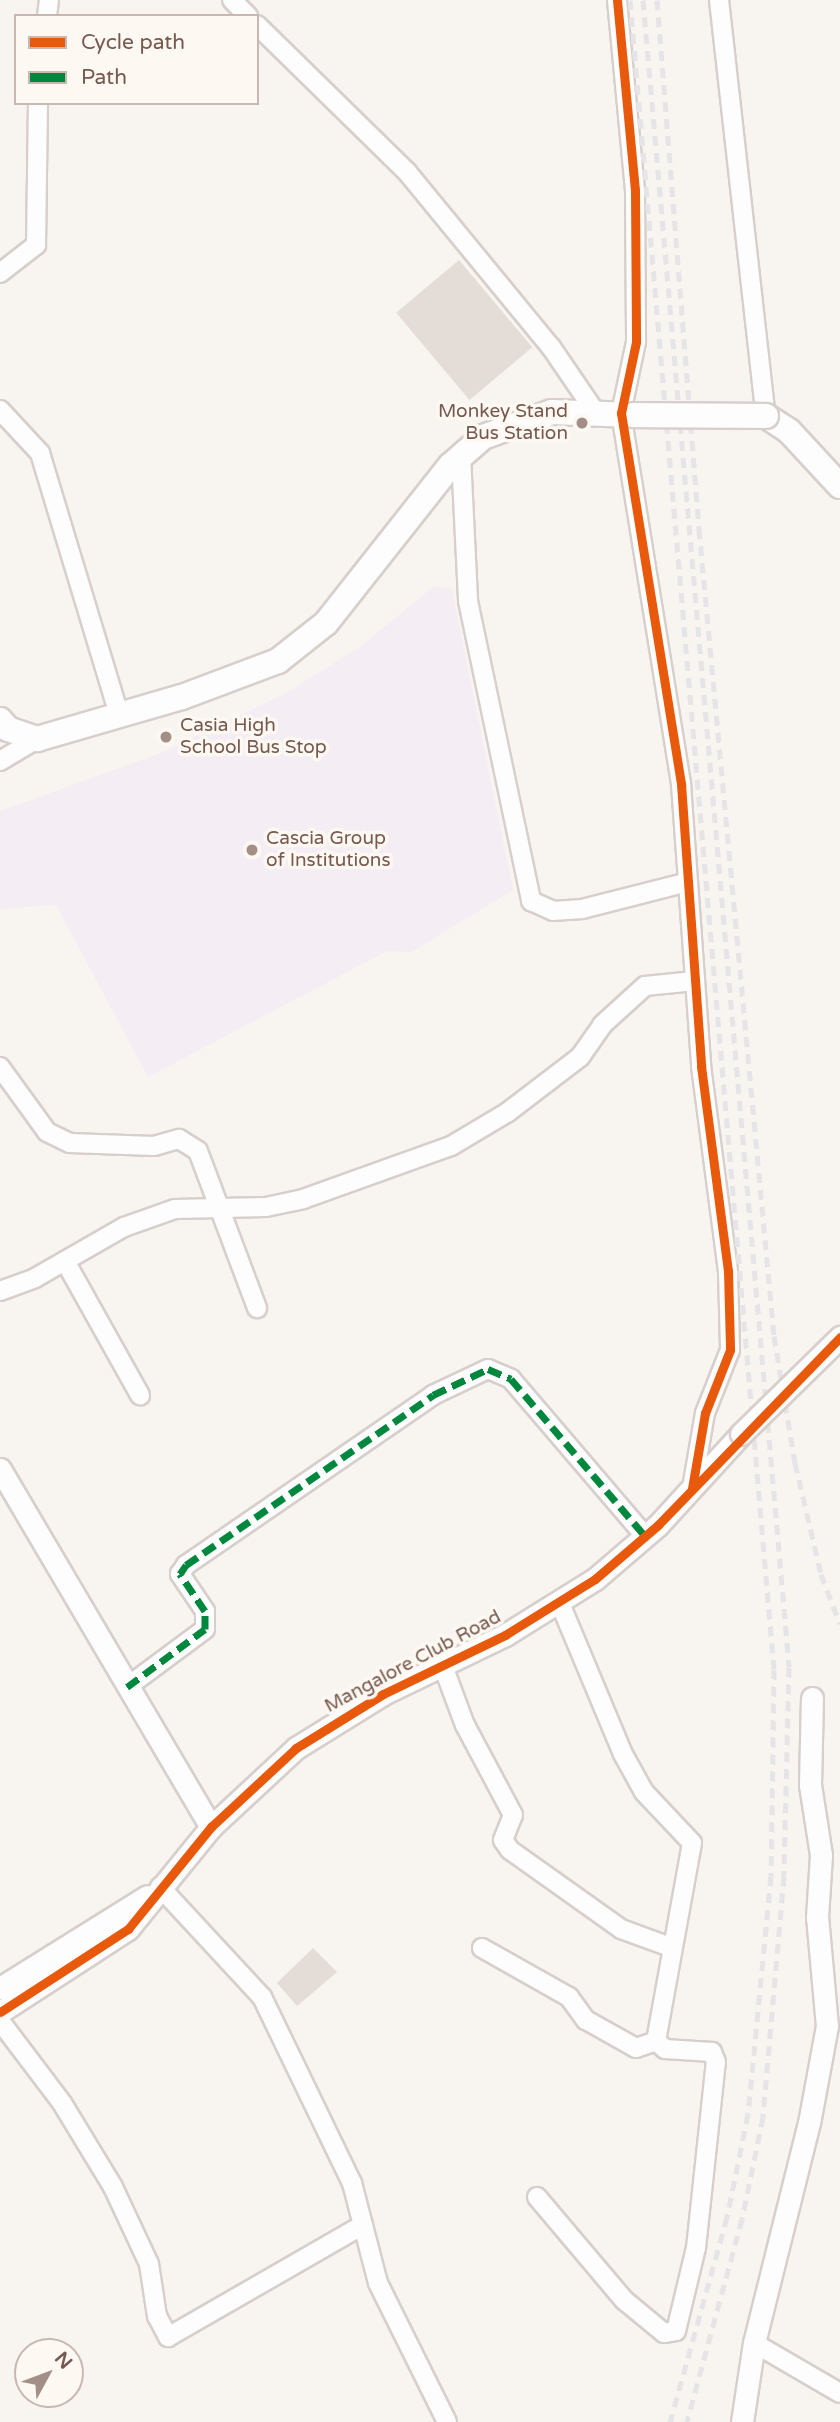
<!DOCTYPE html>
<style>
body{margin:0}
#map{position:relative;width:840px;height:2422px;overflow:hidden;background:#f8f4f0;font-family:"Varela Round",sans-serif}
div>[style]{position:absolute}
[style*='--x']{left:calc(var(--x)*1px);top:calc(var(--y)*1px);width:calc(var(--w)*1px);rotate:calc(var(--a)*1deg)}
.education>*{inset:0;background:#f4edf4}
.building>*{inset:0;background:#e4dcd7;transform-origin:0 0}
.roads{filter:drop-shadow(2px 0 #d7cfcc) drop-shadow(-2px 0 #d7cfcc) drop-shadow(0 2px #d7cfcc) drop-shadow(0 -2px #d7cfcc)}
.minor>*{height:18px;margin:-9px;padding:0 9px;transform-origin:9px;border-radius:9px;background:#fefdfd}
.tertiary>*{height:21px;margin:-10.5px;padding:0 10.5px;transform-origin:10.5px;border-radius:10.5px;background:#fefdfd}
.secondary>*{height:24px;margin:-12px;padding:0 12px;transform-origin:12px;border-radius:12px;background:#fefdfd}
.rail>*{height:5px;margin-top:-2.5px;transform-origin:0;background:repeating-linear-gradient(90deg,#e5e4e6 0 10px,transparent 0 17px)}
.bridges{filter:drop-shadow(2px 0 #d7cfcc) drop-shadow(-2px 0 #d7cfcc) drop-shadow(0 2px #d7cfcc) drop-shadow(0 -2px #d7cfcc)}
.tertiary-bridge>*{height:21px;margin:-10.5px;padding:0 10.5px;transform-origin:10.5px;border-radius:10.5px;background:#fefdfd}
.secondary-bridge>*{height:24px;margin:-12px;padding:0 12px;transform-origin:12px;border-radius:12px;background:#fefdfd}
.quiet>*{height:7px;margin-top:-3.5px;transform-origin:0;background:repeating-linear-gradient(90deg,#00873e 0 14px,transparent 0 21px)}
.cycleway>*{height:9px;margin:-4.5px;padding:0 4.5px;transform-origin:4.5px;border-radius:4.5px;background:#e8590c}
.dots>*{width:19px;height:19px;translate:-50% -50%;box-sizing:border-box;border:4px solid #fef8f2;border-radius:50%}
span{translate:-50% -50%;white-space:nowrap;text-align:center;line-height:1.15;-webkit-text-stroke:7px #fef8f2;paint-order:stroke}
.poi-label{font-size:19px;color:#765950}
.right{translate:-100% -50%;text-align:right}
.left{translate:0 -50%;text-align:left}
.street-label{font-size:19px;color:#765950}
.legend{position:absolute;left:14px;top:14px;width:245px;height:91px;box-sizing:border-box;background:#fef8f2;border:2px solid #c8b8b1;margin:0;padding:9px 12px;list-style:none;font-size:21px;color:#765950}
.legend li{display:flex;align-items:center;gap:14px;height:35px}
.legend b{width:35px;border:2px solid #c8b8b1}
.north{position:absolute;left:14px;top:2338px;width:70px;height:70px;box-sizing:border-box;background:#fef8f2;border:2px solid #c8b8b1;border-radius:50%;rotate:49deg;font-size:19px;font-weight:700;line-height:28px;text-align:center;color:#765950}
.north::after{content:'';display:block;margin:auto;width:24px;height:32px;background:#a48f88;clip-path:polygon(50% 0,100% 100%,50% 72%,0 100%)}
</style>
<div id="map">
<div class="education">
<i style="clip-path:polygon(433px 587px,452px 589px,513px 890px,412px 952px,387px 951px,148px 1077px,56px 905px,0 909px,0 811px,161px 753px,286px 693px,361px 646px)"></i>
</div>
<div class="building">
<i style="left:459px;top:260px;width:114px;height:82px;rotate:50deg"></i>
<i style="clip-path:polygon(313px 1948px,337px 1972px,297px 2006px,277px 1983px)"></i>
</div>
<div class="roads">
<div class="minor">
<i style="--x:232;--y:0;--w:23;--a:45"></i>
<i style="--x:617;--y:0;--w:191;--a:84.6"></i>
<i style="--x:635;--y:190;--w:152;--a:89.6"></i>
<i style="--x:636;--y:342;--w:73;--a:101.9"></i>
<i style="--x:621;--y:413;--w:376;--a:80.8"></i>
<i style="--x:681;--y:784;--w:283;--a:85.9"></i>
<i style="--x:701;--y:1066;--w:207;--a:82.5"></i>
<i style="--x:728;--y:1271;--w:79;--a:88.5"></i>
<i style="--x:730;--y:1350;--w:68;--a:111.6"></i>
<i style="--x:705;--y:1413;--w:76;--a:99.8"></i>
<i style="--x:719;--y:0;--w:419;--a:83.6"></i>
<i style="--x:47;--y:16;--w:16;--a:-83"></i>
<i style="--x:257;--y:25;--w:210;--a:44.4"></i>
<i style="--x:407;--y:172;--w:227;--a:50.6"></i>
<i style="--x:551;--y:347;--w:76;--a:55.7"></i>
<i style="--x:0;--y:273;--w:46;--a:-37.9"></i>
<i style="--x:36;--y:245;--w:142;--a:-89.2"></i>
<i style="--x:0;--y:410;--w:59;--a:47.1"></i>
<i style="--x:40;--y:453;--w:274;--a:73.2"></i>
<i style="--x:461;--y:456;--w:145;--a:87.2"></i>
<i style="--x:468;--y:601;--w:307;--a:78.1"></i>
<i style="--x:531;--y:901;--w:24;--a:24"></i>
<i style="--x:553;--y:911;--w:29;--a:-4"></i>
<i style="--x:582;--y:909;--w:109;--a:-14.3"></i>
<i style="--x:0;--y:761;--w:43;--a:-30.7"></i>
<i style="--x:0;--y:1067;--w:80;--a:54.1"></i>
<i style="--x:47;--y:1132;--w:25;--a:26"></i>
<i style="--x:70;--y:1143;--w:84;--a:2"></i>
<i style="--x:154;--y:1146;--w:26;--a:-16"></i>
<i style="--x:179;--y:1139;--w:22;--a:32"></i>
<i style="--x:198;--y:1151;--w:168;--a:69.4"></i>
<i style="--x:65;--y:1261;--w:154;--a:60.8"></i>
<i style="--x:0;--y:1291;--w:37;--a:-20"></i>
<i style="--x:35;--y:1278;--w:103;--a:-29.8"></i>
<i style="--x:124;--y:1227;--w:54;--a:-19.4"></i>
<i style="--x:175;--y:1209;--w:91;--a:-1.3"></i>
<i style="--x:266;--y:1207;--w:38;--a:-12"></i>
<i style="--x:303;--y:1199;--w:157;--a:-19.7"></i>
<i style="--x:451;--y:1146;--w:66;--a:-30.8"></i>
<i style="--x:508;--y:1112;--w:91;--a:-37.4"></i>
<i style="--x:580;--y:1057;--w:39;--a:-55"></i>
<i style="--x:602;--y:1025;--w:58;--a:-42.2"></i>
<i style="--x:645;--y:986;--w:50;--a:-5.7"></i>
<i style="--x:559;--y:1601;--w:166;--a:67.3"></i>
<i style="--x:623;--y:1754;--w:43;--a:61.1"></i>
<i style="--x:644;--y:1792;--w:70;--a:46.7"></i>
<i style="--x:692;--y:1843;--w:201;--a:100.3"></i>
<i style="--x:443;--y:1666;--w:63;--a:69.6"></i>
<i style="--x:465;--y:1725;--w:102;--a:61.9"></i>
<i style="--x:513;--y:1815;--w:27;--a:112"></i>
<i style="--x:503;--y:1840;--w:12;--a:55"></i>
<i style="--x:510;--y:1850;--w:136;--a:35.4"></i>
<i style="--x:621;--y:1929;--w:55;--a:20.1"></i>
<i style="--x:127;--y:1687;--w:97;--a:-36.6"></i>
<i style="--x:205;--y:1629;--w:18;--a:-90"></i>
<i style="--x:205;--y:1611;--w:45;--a:-124"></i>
<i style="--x:180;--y:1574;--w:11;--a:-56"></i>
<i style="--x:186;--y:1565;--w:300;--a:-34.5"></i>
<i style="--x:433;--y:1395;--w:61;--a:-25.3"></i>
<i style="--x:488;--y:1369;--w:25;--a:23"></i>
<i style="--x:511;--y:1379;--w:206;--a:49.5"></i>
<i style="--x:160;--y:1887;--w:150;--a:47.2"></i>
<i style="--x:262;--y:1997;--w:207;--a:64.2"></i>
<i style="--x:352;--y:2183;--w:103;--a:75.4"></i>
<i style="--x:378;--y:2283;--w:155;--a:63.6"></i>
<i style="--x:482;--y:1948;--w:100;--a:29.4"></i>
<i style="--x:569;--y:1997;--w:29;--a:54"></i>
<i style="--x:586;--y:2020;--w:57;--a:29.2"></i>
<i style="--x:636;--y:2048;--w:21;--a:-19"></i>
<i style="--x:0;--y:2021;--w:103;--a:52.9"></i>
<i style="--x:62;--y:2103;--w:98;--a:58.7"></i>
<i style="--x:113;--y:2187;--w:85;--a:64.9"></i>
<i style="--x:149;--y:2264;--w:53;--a:81.3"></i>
<i style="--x:157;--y:2316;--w:24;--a:62"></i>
<i style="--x:168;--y:2337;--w:225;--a:-29.9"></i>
<i style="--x:537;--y:2197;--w:135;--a:49.8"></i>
<i style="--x:624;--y:2300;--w:52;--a:39.5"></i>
<i style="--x:664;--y:2333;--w:12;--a:-9"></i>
<i style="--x:676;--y:2331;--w:85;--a:-76.5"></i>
<i style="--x:696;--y:2248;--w:187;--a:-83.9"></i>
<i style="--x:716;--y:2062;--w:11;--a:-112"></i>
<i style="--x:712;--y:2052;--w:47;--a:-176.3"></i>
<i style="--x:665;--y:2049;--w:12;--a:-138"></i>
<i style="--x:754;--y:2343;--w:99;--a:30.2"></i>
</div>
<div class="tertiary">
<i style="--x:0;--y:1469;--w:416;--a:59.5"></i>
<i style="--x:0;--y:1988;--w:173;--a:-32"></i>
<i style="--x:0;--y:2012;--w:153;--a:-33"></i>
<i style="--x:128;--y:1929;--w:132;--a:-50.9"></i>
<i style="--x:211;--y:1827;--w:116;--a:-42.9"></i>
<i style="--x:296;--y:1748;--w:102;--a:-31.8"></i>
<i style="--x:383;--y:1694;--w:136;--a:-25.8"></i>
<i style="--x:505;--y:1635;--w:106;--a:-31.9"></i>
<i style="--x:595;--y:1579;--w:83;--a:-40.6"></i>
<i style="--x:658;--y:1525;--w:123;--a:-47.6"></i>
<i style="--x:742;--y:2422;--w:80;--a:-81.4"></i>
<i style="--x:754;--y:2343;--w:227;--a:-76"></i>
<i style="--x:809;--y:2123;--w:99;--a:-79.5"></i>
<i style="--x:827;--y:2026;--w:109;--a:-95.2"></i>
<i style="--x:817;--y:1917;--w:62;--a:-86.3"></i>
<i style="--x:821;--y:1855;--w:71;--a:-98.9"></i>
<i style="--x:810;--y:1785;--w:87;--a:-88.7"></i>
</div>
<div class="secondary">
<i style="--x:766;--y:416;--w:27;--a:33"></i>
<i style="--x:789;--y:431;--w:75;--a:47.2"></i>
<i style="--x:0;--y:720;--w:12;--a:48"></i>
<i style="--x:8;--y:729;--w:31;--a:19"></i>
<i style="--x:37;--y:739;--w:151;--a:-16.2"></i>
<i style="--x:182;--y:697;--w:103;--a:-20.6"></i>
<i style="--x:278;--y:661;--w:61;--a:-38.4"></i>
<i style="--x:326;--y:623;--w:201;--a:-51.7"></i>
<i style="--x:451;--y:465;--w:43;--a:-41.2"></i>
<i style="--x:483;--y:437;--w:73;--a:-19.9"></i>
<i style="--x:552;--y:412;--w:81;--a:2.1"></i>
</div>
</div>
<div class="rail">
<i style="--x:630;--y:0;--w:1675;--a:85.07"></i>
<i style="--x:774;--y:1669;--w:207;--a:90.8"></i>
<i style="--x:771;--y:1876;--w:239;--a:95.5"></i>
<i style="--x:748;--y:2114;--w:105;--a:101.5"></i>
<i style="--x:727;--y:2217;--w:213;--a:105.5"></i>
<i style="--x:643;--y:0;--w:1673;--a:84.99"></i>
<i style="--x:789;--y:1667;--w:209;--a:91.4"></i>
<i style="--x:784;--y:1876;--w:242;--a:95"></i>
<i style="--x:763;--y:2117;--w:104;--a:101.6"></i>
<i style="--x:742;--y:2219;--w:210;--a:105.2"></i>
<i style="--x:657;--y:0;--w:531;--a:85.46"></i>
<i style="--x:699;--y:529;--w:810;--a:84.69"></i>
<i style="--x:774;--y:1336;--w:129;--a:80.6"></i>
<i style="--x:795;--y:1463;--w:114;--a:76.8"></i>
<i style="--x:821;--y:1574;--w:53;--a:69.2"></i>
</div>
<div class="bridges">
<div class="tertiary-bridge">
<i style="--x:741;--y:1434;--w:139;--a:-44.4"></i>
</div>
<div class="secondary-bridge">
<i style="--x:633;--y:415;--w:133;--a:0.4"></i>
</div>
</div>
<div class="quiet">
<i style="--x:127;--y:1687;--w:97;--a:-36.6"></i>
<i style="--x:205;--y:1629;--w:18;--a:-90"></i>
<i style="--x:205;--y:1611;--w:45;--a:-124"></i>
<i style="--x:180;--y:1574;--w:11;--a:-56"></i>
<i style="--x:186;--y:1565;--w:300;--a:-34.5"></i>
<i style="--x:433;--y:1395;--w:61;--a:-25.3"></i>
<i style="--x:488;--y:1369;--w:25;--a:23"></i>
<i style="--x:511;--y:1379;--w:206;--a:49.5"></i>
</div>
<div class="cycleway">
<i style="--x:617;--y:0;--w:191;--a:84.6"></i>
<i style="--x:635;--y:190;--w:152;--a:89.6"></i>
<i style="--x:636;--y:342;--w:73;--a:101.9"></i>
<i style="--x:621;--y:413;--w:376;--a:80.8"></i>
<i style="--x:681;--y:784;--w:283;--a:85.9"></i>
<i style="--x:701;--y:1066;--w:207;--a:82.5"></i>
<i style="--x:728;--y:1271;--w:79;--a:88.5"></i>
<i style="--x:730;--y:1350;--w:68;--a:111.6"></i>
<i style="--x:705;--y:1413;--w:76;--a:99.8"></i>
<i style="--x:0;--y:2012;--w:153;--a:-33"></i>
<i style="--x:128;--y:1929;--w:132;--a:-50.9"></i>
<i style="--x:211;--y:1827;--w:116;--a:-42.9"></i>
<i style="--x:296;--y:1748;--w:102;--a:-31.8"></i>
<i style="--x:383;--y:1694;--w:136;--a:-25.8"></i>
<i style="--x:505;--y:1635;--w:106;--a:-31.9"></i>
<i style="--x:595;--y:1579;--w:83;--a:-40.6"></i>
<i style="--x:658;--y:1525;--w:262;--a:-45.9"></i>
</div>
<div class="dots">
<i style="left:582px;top:423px;background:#a48f88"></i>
<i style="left:166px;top:737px;background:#a48f88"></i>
<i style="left:252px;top:850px;background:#a48f88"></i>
</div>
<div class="poi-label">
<span class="right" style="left:568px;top:423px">Monkey Stand<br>Bus Station</span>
<span class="left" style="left:180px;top:737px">Casia High<br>School Bus Stop</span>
<span class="left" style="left:266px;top:850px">Cascia Group<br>of Institutions</span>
</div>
<div class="street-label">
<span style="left:413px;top:1662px;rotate:-28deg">Mangalore Club Road</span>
</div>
<ul class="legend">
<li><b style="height:9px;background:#e8590c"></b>Cycle path</li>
<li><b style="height:9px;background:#00873e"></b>Path</li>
</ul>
<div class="north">N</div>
</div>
